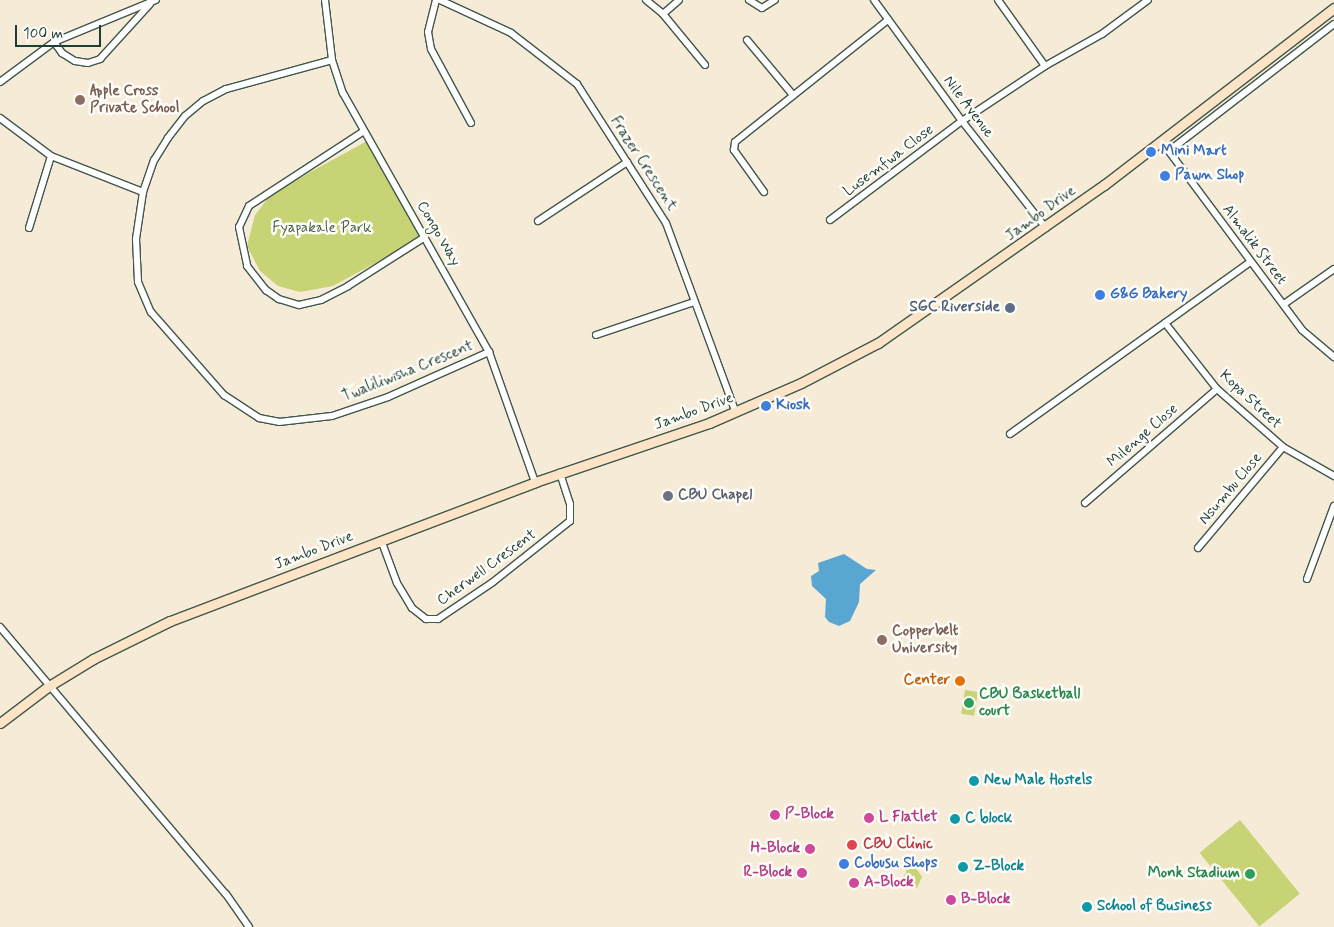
<!DOCTYPE html>
<style>
body{margin:0}
#map{position:relative;width:1334px;height:927px;overflow:hidden;background:#f6ebd7;font-family:Mynerve,sans-serif}
div>[style]{position:absolute}
[style*='--x']{left:calc(var(--x)*1px);top:calc(var(--y)*1px);width:calc(var(--w)*1px);rotate:calc(var(--a)*1deg)}
.green>*{inset:0;background:#c7d375;transform-origin:0 0}
.water>*{inset:0;background:#59a6d2}
.roads{filter:drop-shadow(1px 0 #3f574c) drop-shadow(-1px 0 #3f574c) drop-shadow(0 1px #3f574c) drop-shadow(0 -1px #3f574c)}
.street>*{height:6px;margin:-3px;padding:0 3px;transform-origin:3px;border-radius:3px;background:#fff}
.secondary>*{height:9px;margin:-4.5px;padding:0 4.5px;transform-origin:4.5px;border-radius:4.5px;background:#fee4c6}
.dots>*{width:14px;height:14px;translate:-50% -50%;box-sizing:border-box;border:2px solid #fdfcf7;border-radius:50%}
span{translate:-50% -50%;white-space:nowrap;text-align:center;line-height:1.15;-webkit-text-stroke:5px #fdfcf7;paint-order:stroke}
.education-label{font-size:15px;color:#785e54;font-weight:700}
.left{translate:0 -50%;text-align:left}
.street-label{font-size:15px;color:#1f3d34}
.shop-label{font-size:15px;color:#366cbe;font-weight:700}
.park-label{font-size:15px;color:#496244}
.service-label{font-size:15px;color:#4e5e75;font-weight:700}
.right{translate:-100% -50%;text-align:right}
.worship-label{font-size:15px;color:#5b616d;font-weight:700}
.food-label{font-size:15px;color:#c56008;font-weight:700}
.leisure-label{font-size:15px;color:#27864d;font-weight:700}
.culture-label{font-size:15px;color:#0d838f;font-weight:700}
.hotel-label{font-size:15px;color:#b23c85;font-weight:700}
.health-label{font-size:15px;color:#be3a42;font-weight:700}
.scale{position:absolute;left:15px;top:25px;width:86px;height:22px;box-sizing:border-box;border:2px solid #1f3d34;border-top:0;padding-left:6px;font-size:15px;line-height:18px;white-space:nowrap;color:#1f3d34;-webkit-text-stroke:4px #fdfcf7;paint-order:stroke}
</style>
<div id="map">
<div class="green">
<i style="clip-path:polygon(369px 140px,423px 237px,333px 286px,300px 292px,278px 286px,260px 271px,247px 246px,255px 215px,272px 193px)"></i>
<i style="left:965px;top:690px;width:13px;height:24px;rotate:9deg"></i>
<i style="left:1240px;top:820px;width:95px;height:52px;rotate:51deg"></i>
<i style="clip-path:polygon(913px 863px,922px 877px,917px 888px,899px 881px,906px 873px,906px 864px)"></i>
</div>
<div class="water">
<i style="clip-path:polygon(844px 554px,867px 569px,876px 570px,860px 584px,859px 602px,850px 621px,839px 626px,829px 622px,825px 617px,826px 599px,812px 586px,811px 576px,819px 571px,818px 563px)"></i>
</div>
<div class="roads">
<div class="street">
<i style="--x:325;--y:0;--w:60;--a:83.3"></i>
<i style="--x:332;--y:60;--w:35;--a:72"></i>
<i style="--x:343;--y:93;--w:297;--a:60.6"></i>
<i style="--x:489;--y:352;--w:138;--a:70.5"></i>
<i style="--x:436;--y:0;--w:33;--a:104"></i>
<i style="--x:428;--y:32;--w:17;--a:80"></i>
<i style="--x:431;--y:49;--w:84;--a:61.6"></i>
<i style="--x:440;--y:0;--w:78;--a:24.9"></i>
<i style="--x:511;--y:33;--w:83;--a:37.7"></i>
<i style="--x:577;--y:84;--w:165;--a:57.4"></i>
<i style="--x:666;--y:223;--w:202;--a:69.8"></i>
<i style="--x:646;--y:0;--w:22;--a:39"></i>
<i style="--x:663;--y:14;--w:66;--a:50.5"></i>
<i style="--x:749;--y:0;--w:15;--a:32"></i>
<i style="--x:762;--y:8;--w:15;--a:-32"></i>
<i style="--x:874;--y:0;--w:150;--a:54"></i>
<i style="--x:962;--y:121;--w:136;--a:51.9"></i>
<i style="--x:998;--y:0;--w:81;--a:54.5"></i>
<i style="--x:663;--y:14;--w:21;--a:-41"></i>
<i style="--x:747;--y:40;--w:72;--a:50.1"></i>
<i style="--x:54;--y:42;--w:14;--a:54"></i>
<i style="--x:62;--y:53;--w:15;--a:32"></i>
<i style="--x:75;--y:61;--w:13;--a:9"></i>
<i style="--x:88;--y:63;--w:13;--a:-18"></i>
<i style="--x:100;--y:59;--w:74;--a:-47.7"></i>
<i style="--x:332;--y:60;--w:110;--a:164.7"></i>
<i style="--x:226;--y:89;--w:26;--a:152"></i>
<i style="--x:203;--y:101;--w:23;--a:140"></i>
<i style="--x:185;--y:116;--w:28;--a:128"></i>
<i style="--x:168;--y:138;--w:26;--a:122"></i>
<i style="--x:154;--y:160;--w:34;--a:109"></i>
<i style="--x:143;--y:192;--w:48;--a:98.5"></i>
<i style="--x:136;--y:239;--w:43;--a:87.3"></i>
<i style="--x:138;--y:282;--w:33;--a:67"></i>
<i style="--x:151;--y:312;--w:111;--a:48.7"></i>
<i style="--x:224;--y:395;--w:42;--a:33.3"></i>
<i style="--x:259;--y:418;--w:20;--a:11"></i>
<i style="--x:279;--y:422;--w:53;--a:-6.5"></i>
<i style="--x:332;--y:416;--w:59;--a:-18.7"></i>
<i style="--x:388;--y:397;--w:111;--a:-24"></i>
<i style="--x:0;--y:82;--w:67;--a:-36.5"></i>
<i style="--x:54;--y:42;--w:110;--a:-22.4"></i>
<i style="--x:0;--y:118;--w:64;--a:36.7"></i>
<i style="--x:51;--y:156;--w:99;--a:21.4"></i>
<i style="--x:364;--y:131;--w:137;--a:146.9"></i>
<i style="--x:249;--y:206;--w:23;--a:115"></i>
<i style="--x:239;--y:227;--w:40;--a:78"></i>
<i style="--x:247;--y:266;--w:31;--a:52"></i>
<i style="--x:266;--y:290;--w:16;--a:35"></i>
<i style="--x:279;--y:299;--w:21;--a:17"></i>
<i style="--x:299;--y:305;--w:23;--a:-13"></i>
<i style="--x:321;--y:300;--w:30;--a:-27"></i>
<i style="--x:348;--y:286;--w:91;--a:-32.5"></i>
<i style="--x:1162;--y:142;--w:234;--a:53.3"></i>
<i style="--x:1302;--y:330;--w:42;--a:40.2"></i>
<i style="--x:1169;--y:151;--w:208;--a:-37.6"></i>
<i style="--x:764;--y:192;--w:52;--a:-125.5"></i>
<i style="--x:734;--y:150;--w:8;--a:-83"></i>
<i style="--x:735;--y:142;--w:196;--a:-38.6"></i>
<i style="--x:830;--y:220;--w:165;--a:-36.9"></i>
<i style="--x:962;--y:121;--w:100;--a:-33.5"></i>
<i style="--x:1045;--y:66;--w:65;--a:-29.3"></i>
<i style="--x:1102;--y:34;--w:57;--a:-36.5"></i>
<i style="--x:538;--y:221;--w:107;--a:-33.5"></i>
<i style="--x:29;--y:228;--w:75;--a:-73"></i>
<i style="--x:1284;--y:304;--w:61;--a:-35"></i>
<i style="--x:1165;--y:323;--w:84;--a:51.8"></i>
<i style="--x:1217;--y:389;--w:88;--a:41.3"></i>
<i style="--x:1283;--y:447;--w:59;--a:29.6"></i>
<i style="--x:596;--y:335;--w:103;--a:-18.6"></i>
<i style="--x:1010;--y:434;--w:295;--a:-35.6"></i>
<i style="--x:1085;--y:503;--w:174;--a:-40.8"></i>
<i style="--x:381;--y:540;--w:46;--a:69.6"></i>
<i style="--x:397;--y:583;--w:29;--a:59"></i>
<i style="--x:412;--y:608;--w:18;--a:38"></i>
<i style="--x:426;--y:619;--w:12;--a:0"></i>
<i style="--x:438;--y:619;--w:66;--a:-33.9"></i>
<i style="--x:493;--y:582;--w:98;--a:-38.4"></i>
<i style="--x:570;--y:521;--w:17;--a:-90"></i>
<i style="--x:570;--y:504;--w:33;--a:-108"></i>
<i style="--x:1198;--y:548;--w:132;--a:-49.9"></i>
<i style="--x:1307;--y:579;--w:78;--a:-69.7"></i>
<i style="--x:0;--y:627;--w:350;--a:49.8"></i>
<i style="--x:226;--y:894;--w:40;--a:55.1"></i>
</div>
<div class="secondary">
<i style="--x:0;--y:723;--w:61;--a:-37.1"></i>
<i style="--x:49;--y:686;--w:52;--a:-31.5"></i>
<i style="--x:93;--y:659;--w:86;--a:-26.3"></i>
<i style="--x:170;--y:621;--w:391;--a:-20.8"></i>
<i style="--x:535;--y:482;--w:184;--a:-18.7"></i>
<i style="--x:709;--y:423;--w:100;--a:-23.5"></i>
<i style="--x:801;--y:383;--w:87;--a:-27.5"></i>
<i style="--x:878;--y:343;--w:276;--a:-35"></i>
<i style="--x:1104;--y:185;--w:290;--a:-37.6"></i>
</div>
</div>
<div class="dots">
<i style="left:80px;top:100px;background:#8d6e63"></i>
<i style="left:1151px;top:152px;background:#3f7fe0"></i>
<i style="left:1165px;top:176px;background:#3f7fe0"></i>
<i style="left:1100px;top:295px;background:#3f7fe0"></i>
<i style="left:1010px;top:308px;background:#5c6f8a"></i>
<i style="left:766px;top:406px;background:#3f7fe0"></i>
<i style="left:668px;top:496px;background:#6b7280"></i>
<i style="left:882px;top:640px;background:#8d6e63"></i>
<i style="left:960px;top:681px;background:#e8710a"></i>
<i style="left:969px;top:703px;background:#2e9e5b"></i>
<i style="left:974px;top:781px;background:#0f9aa8"></i>
<i style="left:775px;top:815px;background:#d1479c"></i>
<i style="left:869px;top:818px;background:#d1479c"></i>
<i style="left:955px;top:819px;background:#0f9aa8"></i>
<i style="left:852px;top:845px;background:#e0444e"></i>
<i style="left:810px;top:849px;background:#d1479c"></i>
<i style="left:844px;top:864px;background:#3f7fe0"></i>
<i style="left:963px;top:867px;background:#0f9aa8"></i>
<i style="left:802px;top:873px;background:#d1479c"></i>
<i style="left:1250px;top:874px;background:#2e9e5b"></i>
<i style="left:854px;top:883px;background:#d1479c"></i>
<i style="left:951px;top:900px;background:#d1479c"></i>
<i style="left:1087px;top:907px;background:#0f9aa8"></i>
</div>
<div class="education-label">
<span class="left" style="left:90px;top:100px">Apple Cross<br>Private School</span>
<span class="left" style="left:892px;top:640px">Copperbelt<br>University</span>
</div>
<div class="street-label">
<span style="left:968px;top:107px;rotate:53deg">Nile Avenue</span>
<span style="left:889px;top:161px;rotate:-37deg">Lusemfwa Close</span>
<span style="left:643px;top:164px;rotate:57deg">Frazer Crescent</span>
<span style="left:1041px;top:214px;rotate:-36deg">Jambo Drive</span>
<span style="left:438px;top:234px;rotate:60deg">Congo Way</span>
<span style="left:1254px;top:245px;rotate:53deg">Almalik Street</span>
<span style="left:408px;top:372px;rotate:-22deg">Twaliliwisha Crescent</span>
<span style="left:1250px;top:400px;rotate:43deg">Kopa Street</span>
<span style="left:694px;top:412px;rotate:-20deg">Jambo Drive</span>
<span style="left:1143px;top:436px;rotate:-41deg">Milenge Close</span>
<span style="left:1231px;top:489px;rotate:-50deg">Nsumbu Close</span>
<span style="left:314px;top:551px;rotate:-21deg">Jambo Drive</span>
<span style="left:487px;top:568px;rotate:-36deg">Cherwell Crescent</span>
</div>
<div class="shop-label">
<span class="left" style="left:1161px;top:152px">Mini Mart</span>
<span class="left" style="left:1175px;top:176px">Pawn Shop</span>
<span class="left" style="left:1110px;top:295px">G&amp;G Bakery</span>
<span class="left" style="left:776px;top:406px">Kiosk</span>
<span class="left" style="left:854px;top:864px">Cobusu Shops</span>
</div>
<div class="park-label">
<span style="left:322px;top:229px">Fyapakale Park</span>
</div>
<div class="service-label">
<span class="right" style="left:1000px;top:308px">SGC Riverside</span>
</div>
<div class="worship-label">
<span class="left" style="left:678px;top:496px">CBU Chapel</span>
</div>
<div class="food-label">
<span class="right" style="left:950px;top:681px">Center</span>
</div>
<div class="leisure-label">
<span class="left" style="left:979px;top:703px">CBU Basketball<br>court</span>
<span class="right" style="left:1240px;top:874px">Monk Stadium</span>
</div>
<div class="culture-label">
<span class="left" style="left:984px;top:781px">New Male Hostels</span>
<span class="left" style="left:965px;top:819px">C block</span>
<span class="left" style="left:973px;top:867px">Z-Block</span>
<span class="left" style="left:1097px;top:907px">School of Business</span>
</div>
<div class="hotel-label">
<span class="left" style="left:785px;top:815px">P-Block</span>
<span class="left" style="left:879px;top:818px">L Flatlet</span>
<span class="right" style="left:800px;top:849px">H-Block</span>
<span class="right" style="left:792px;top:873px">R-Block</span>
<span class="left" style="left:864px;top:883px">A-Block</span>
<span class="left" style="left:961px;top:900px">B-Block</span>
</div>
<div class="health-label">
<span class="left" style="left:863px;top:845px">CBU Clinic</span>
</div>
<div class="scale">100 m</div>
</div>
